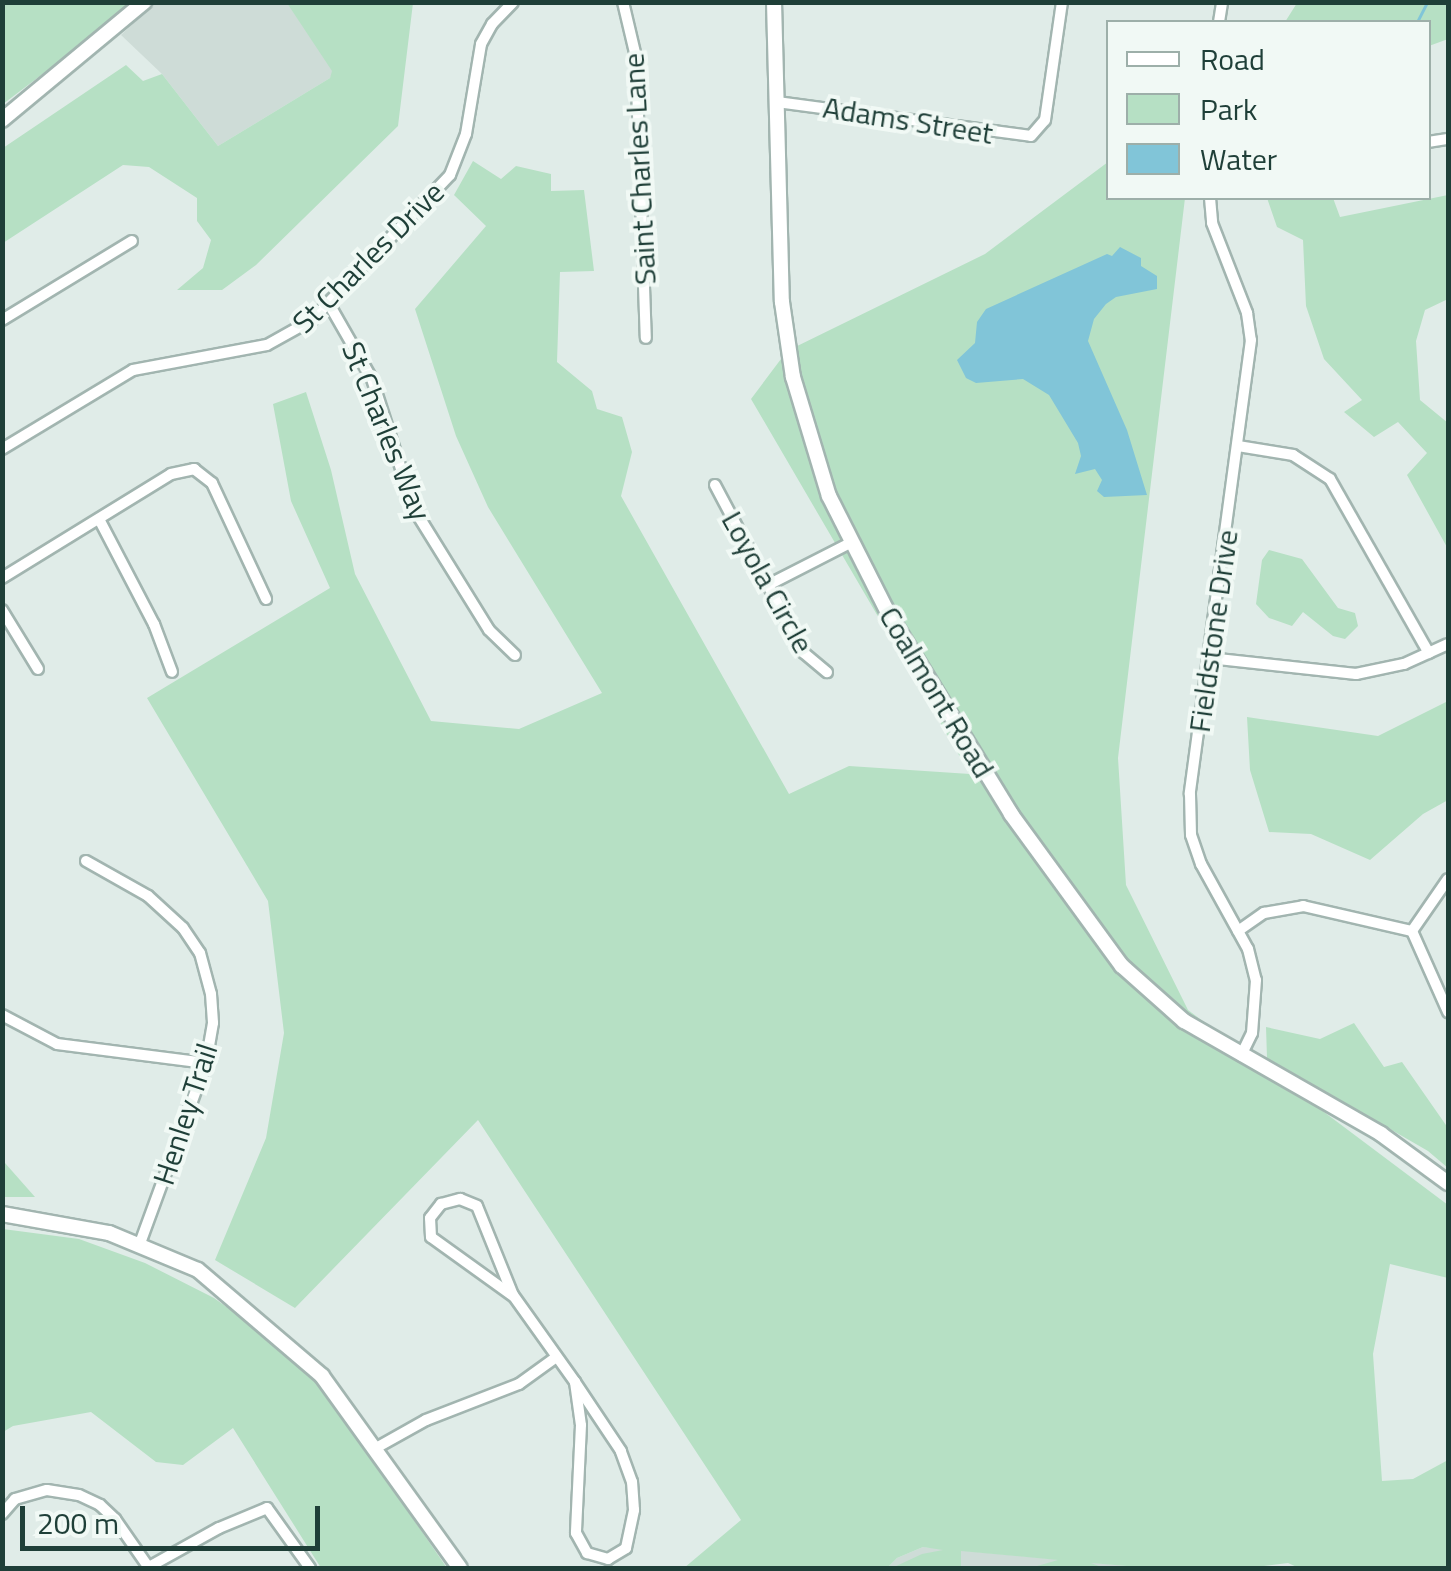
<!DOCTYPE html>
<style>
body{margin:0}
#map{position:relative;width:1451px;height:1571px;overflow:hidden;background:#e0ece8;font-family:"Titillium Web",sans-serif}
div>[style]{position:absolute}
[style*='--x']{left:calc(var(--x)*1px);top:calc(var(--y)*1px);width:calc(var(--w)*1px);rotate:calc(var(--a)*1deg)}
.built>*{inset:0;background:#cedcd7}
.green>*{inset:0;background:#b6e0c4}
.water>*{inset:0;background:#81c5d8}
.stream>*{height:2.5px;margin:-1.25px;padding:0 1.25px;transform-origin:1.25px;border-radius:1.25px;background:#81c5d8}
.roads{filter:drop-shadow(2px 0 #a2b5b0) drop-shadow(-2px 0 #a2b5b0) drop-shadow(0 2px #a2b5b0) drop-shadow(0 -2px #a2b5b0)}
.street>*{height:10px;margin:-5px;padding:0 5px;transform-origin:5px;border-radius:5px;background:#fff}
.secondary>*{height:14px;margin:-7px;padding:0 7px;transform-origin:7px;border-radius:7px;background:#fff}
span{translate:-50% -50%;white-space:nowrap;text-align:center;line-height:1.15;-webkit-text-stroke:8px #f1f9f5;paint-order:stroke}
.street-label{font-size:30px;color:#1f3f38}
.frame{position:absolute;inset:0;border:5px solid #1f3f38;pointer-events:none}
.legend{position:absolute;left:1106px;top:20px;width:325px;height:180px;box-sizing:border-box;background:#f1f9f5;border:2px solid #9dafa9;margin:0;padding:12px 18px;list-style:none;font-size:30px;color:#1f3f38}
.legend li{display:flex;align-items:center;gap:20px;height:50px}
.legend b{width:50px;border:2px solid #9dafa9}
.scale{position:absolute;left:20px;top:1506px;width:300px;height:45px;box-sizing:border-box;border:5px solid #1f3f38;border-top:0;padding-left:12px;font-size:30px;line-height:35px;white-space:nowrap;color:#1f3f38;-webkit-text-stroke:8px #f1f9f5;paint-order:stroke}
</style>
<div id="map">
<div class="built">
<i style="clip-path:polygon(155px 3px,367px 3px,330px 78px,218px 146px,162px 74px,121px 35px)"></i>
<i style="clip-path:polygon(923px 1547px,1150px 1568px,887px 1568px,897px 1558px)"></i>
</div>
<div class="green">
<i style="clip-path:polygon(3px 3px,128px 3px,102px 29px,3px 104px)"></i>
<i style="clip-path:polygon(287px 3px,413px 3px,398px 126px,256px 265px,222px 290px,177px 290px,203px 268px,211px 240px,197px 221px,197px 198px,149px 167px,123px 165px,3px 243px,3px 148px,126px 65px,143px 81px,162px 74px,218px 146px,330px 78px,332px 71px)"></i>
<i style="clip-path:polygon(1297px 3px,1448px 3px,1448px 39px,1429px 46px,1428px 22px,1285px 22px)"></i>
<i style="clip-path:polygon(473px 161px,501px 179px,516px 166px,551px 174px,551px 191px,584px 190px,594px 271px,560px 272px,557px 362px,592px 391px,597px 409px,622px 417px,632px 452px,621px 496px,789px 794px,849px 766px,970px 774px,751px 399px,787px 351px,985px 254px,1108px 162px,1108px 198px,1185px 198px,1118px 758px,1126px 885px,1188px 1010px,1448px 1205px,1448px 1278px,1390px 1264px,1373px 1354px,1382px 1481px,1413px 1479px,1448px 1460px,1448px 1568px,1299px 1568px,1288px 1563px,1248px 1568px,1150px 1568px,1091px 1563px,1104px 1568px,1030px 1568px,1058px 1560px,961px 1551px,961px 1568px,892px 1568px,922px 1554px,943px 1550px,923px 1547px,897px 1558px,887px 1568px,684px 1568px,741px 1520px,478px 1120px,295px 1308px,215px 1260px,266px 1138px,284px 1033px,268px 901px,147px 698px,330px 588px,291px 501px,273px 404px,306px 392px,331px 470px,355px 574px,431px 721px,519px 729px,602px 693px,488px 507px,456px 436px,415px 309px,486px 226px,454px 195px)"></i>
<i style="clip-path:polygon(1448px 195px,1448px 299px,1425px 310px,1416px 341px,1420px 400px,1448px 423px,1448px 549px,1407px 475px,1427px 453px,1398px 422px,1374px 437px,1344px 412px,1362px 400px,1324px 359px,1306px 306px,1303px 240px,1277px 227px,1267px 198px,1333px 198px,1340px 217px)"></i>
<i style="clip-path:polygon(1269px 550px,1302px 559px,1338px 608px,1355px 613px,1358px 626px,1345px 639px,1333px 636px,1303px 612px,1292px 626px,1269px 618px,1256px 604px,1262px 560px)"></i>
<i style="clip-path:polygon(1448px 701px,1448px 800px,1423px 814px,1370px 860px,1311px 834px,1269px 832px,1250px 770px,1247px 717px,1378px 736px)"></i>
<i style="clip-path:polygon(1354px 1023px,1384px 1067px,1402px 1062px,1448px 1128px,1448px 1168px,1428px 1151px,1267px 1058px,1266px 1027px,1320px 1039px)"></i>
<i style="clip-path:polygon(2px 1161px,5px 1163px,35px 1197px,3px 1197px)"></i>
<i style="clip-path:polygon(3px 1229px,79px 1239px,145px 1263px,214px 1298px,267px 1336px,327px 1394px,447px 1568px,321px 1568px,233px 1428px,183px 1465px,156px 1462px,91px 1412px,13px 1426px,3px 1432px)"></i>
</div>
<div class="water">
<i style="clip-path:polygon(1120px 247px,1141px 258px,1141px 266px,1157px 276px,1157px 289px,1116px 297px,1106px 304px,1094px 319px,1088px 341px,1127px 430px,1147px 495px,1104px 497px,1097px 491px,1102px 480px,1095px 469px,1075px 474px,1081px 456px,1078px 443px,1049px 395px,1023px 379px,976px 383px,966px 378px,957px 360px,975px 343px,977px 322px,986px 309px,1107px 254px,1112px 256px)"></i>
</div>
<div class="stream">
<i style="--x:1417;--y:22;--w:22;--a:-63"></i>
</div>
<div class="roads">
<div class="street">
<i style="--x:623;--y:2;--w:57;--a:76.7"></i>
<i style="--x:636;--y:57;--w:281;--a:88"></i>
<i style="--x:1219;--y:22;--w:20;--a:-81"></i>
<i style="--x:777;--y:102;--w:256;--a:7.6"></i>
<i style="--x:1031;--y:136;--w:21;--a:-49"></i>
<i style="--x:1045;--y:120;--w:119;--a:-81.8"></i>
<i style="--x:1428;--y:142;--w:20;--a:-9"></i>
<i style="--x:1210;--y:198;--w:25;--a:85"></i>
<i style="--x:1212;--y:223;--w:97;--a:68.7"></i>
<i style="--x:1247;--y:313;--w:27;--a:82"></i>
<i style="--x:1251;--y:340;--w:458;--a:97.7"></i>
<i style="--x:1190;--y:794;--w:41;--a:88.6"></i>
<i style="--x:1191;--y:835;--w:31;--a:71"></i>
<i style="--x:1201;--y:864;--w:97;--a:61.1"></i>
<i style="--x:1248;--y:949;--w:32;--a:76"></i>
<i style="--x:1256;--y:980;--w:53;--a:94.3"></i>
<i style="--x:1252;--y:1033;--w:25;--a:116"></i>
<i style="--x:329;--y:304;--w:86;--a:60.2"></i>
<i style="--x:372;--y:379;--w:137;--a:72.1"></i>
<i style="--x:414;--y:509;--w:142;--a:58.2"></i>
<i style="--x:489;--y:630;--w:36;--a:44"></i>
<i style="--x:2;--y:320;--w:152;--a:-31.3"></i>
<i style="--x:1238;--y:446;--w:56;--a:9.3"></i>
<i style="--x:1293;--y:455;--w:44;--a:33"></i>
<i style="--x:1330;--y:479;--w:200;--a:60.4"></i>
<i style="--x:2;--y:449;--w:153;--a:-31.1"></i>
<i style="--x:133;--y:370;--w:136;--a:-10.6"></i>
<i style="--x:267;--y:345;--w:51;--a:-29.1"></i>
<i style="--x:312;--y:320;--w:200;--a:-46.4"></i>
<i style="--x:450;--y:175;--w:44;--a:-68.7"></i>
<i style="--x:466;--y:134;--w:91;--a:-80.5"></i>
<i style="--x:481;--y:44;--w:23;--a:-61"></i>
<i style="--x:492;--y:24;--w:30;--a:-46"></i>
<i style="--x:715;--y:485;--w:190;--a:62.1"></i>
<i style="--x:804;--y:653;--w:30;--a:40"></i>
<i style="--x:99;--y:519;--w:119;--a:62.4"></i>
<i style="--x:154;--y:624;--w:51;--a:69.4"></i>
<i style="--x:2;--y:578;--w:198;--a:-31.6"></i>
<i style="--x:171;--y:474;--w:24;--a:-12"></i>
<i style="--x:194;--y:469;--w:23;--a:38"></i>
<i style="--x:212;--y:483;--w:128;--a:65"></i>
<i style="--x:768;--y:585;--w:92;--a:-27.1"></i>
<i style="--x:2;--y:610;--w:69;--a:58.6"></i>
<i style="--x:1209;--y:658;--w:148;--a:6.2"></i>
<i style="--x:1356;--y:674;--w:49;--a:-11.8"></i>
<i style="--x:1404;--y:664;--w:48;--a:-24.4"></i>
<i style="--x:86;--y:861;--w:71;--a:29.4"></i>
<i style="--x:148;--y:896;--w:47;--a:42.4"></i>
<i style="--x:183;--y:928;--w:30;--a:56"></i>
<i style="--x:200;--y:953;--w:42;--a:75"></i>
<i style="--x:211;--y:994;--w:29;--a:86"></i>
<i style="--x:213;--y:1023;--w:41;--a:99.9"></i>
<i style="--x:206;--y:1063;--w:192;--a:110.1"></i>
<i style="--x:1238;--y:931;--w:32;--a:-35"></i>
<i style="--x:1264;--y:913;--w:40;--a:-10"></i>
<i style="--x:1303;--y:906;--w:112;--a:12.9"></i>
<i style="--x:1412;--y:931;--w:89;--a:66"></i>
<i style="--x:1412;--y:931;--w:63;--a:-55.3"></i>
<i style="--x:2;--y:1015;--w:62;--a:27.8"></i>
<i style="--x:57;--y:1044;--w:150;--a:7.3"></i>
<i style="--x:513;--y:1296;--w:101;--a:-144.3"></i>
<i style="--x:431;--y:1237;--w:19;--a:-93"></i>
<i style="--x:430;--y:1218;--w:18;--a:-52"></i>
<i style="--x:441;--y:1204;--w:20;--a:-15"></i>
<i style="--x:460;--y:1199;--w:18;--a:22"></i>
<i style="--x:477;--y:1206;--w:96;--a:68"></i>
<i style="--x:513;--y:1295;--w:107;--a:54.5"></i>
<i style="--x:575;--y:1382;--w:43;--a:82.1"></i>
<i style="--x:581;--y:1425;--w:108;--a:92.7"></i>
<i style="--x:576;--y:1533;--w:23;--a:61"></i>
<i style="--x:587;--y:1553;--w:22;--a:16"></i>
<i style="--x:608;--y:1559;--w:21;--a:-31"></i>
<i style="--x:626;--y:1548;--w:39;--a:-78"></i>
<i style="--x:634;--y:1510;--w:28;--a:-94"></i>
<i style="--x:632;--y:1482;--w:33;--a:-110"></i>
<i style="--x:621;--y:1451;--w:83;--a:-123.7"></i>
<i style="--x:376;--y:1448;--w:57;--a:-29.2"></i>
<i style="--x:426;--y:1420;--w:100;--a:-21.2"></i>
<i style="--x:519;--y:1384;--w:44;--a:-35.8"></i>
<i style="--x:2;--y:1514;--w:20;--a:-49"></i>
<i style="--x:15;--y:1499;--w:33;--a:-16"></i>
<i style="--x:47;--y:1490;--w:32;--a:9"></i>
<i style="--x:79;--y:1495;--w:23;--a:25"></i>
<i style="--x:100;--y:1505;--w:21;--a:43"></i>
<i style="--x:115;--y:1519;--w:60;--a:55.2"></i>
<i style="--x:147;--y:1568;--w:82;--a:-29.1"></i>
<i style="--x:219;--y:1528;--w:52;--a:-22.6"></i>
<i style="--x:267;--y:1508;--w:74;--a:54.4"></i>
</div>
<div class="secondary">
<i style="--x:774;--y:2;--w:300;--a:88.5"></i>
<i style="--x:782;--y:302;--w:76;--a:81.7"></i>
<i style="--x:793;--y:377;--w:124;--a:73.2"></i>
<i style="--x:829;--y:496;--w:131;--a:63.2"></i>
<i style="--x:888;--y:613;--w:236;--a:58.5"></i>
<i style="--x:1011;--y:814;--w:188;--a:53.9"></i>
<i style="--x:1122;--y:966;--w:83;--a:41.6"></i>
<i style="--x:1184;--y:1021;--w:227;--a:29.8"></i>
<i style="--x:1381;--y:1134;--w:83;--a:36.2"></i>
<i style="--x:2;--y:120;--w:185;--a:-39.7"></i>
<i style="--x:2;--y:1214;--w:109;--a:10.1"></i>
<i style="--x:109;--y:1233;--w:96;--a:22.6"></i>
<i style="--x:198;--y:1270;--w:163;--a:40.5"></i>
<i style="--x:322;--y:1376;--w:236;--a:54.3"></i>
</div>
</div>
<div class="street-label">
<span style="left:908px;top:120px;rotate:9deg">Adams Street</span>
<span style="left:639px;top:169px;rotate:-93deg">Saint Charles Lane</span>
<span style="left:368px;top:257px;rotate:-45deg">St Charles Drive</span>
<span style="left:387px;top:431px;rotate:68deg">St Charles Way</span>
<span style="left:768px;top:582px;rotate:61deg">Loyola Circle</span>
<span style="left:1213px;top:631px;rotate:-82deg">Fieldstone Drive</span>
<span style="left:937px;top:692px;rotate:59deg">Coalmont Road</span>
<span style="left:185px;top:1114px;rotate:-72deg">Henley Trail</span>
</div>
<div class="frame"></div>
<ul class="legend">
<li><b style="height:12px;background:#fff"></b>Road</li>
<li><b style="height:28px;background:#b6e0c4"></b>Park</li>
<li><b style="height:28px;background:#81c5d8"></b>Water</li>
</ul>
<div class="scale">200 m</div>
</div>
